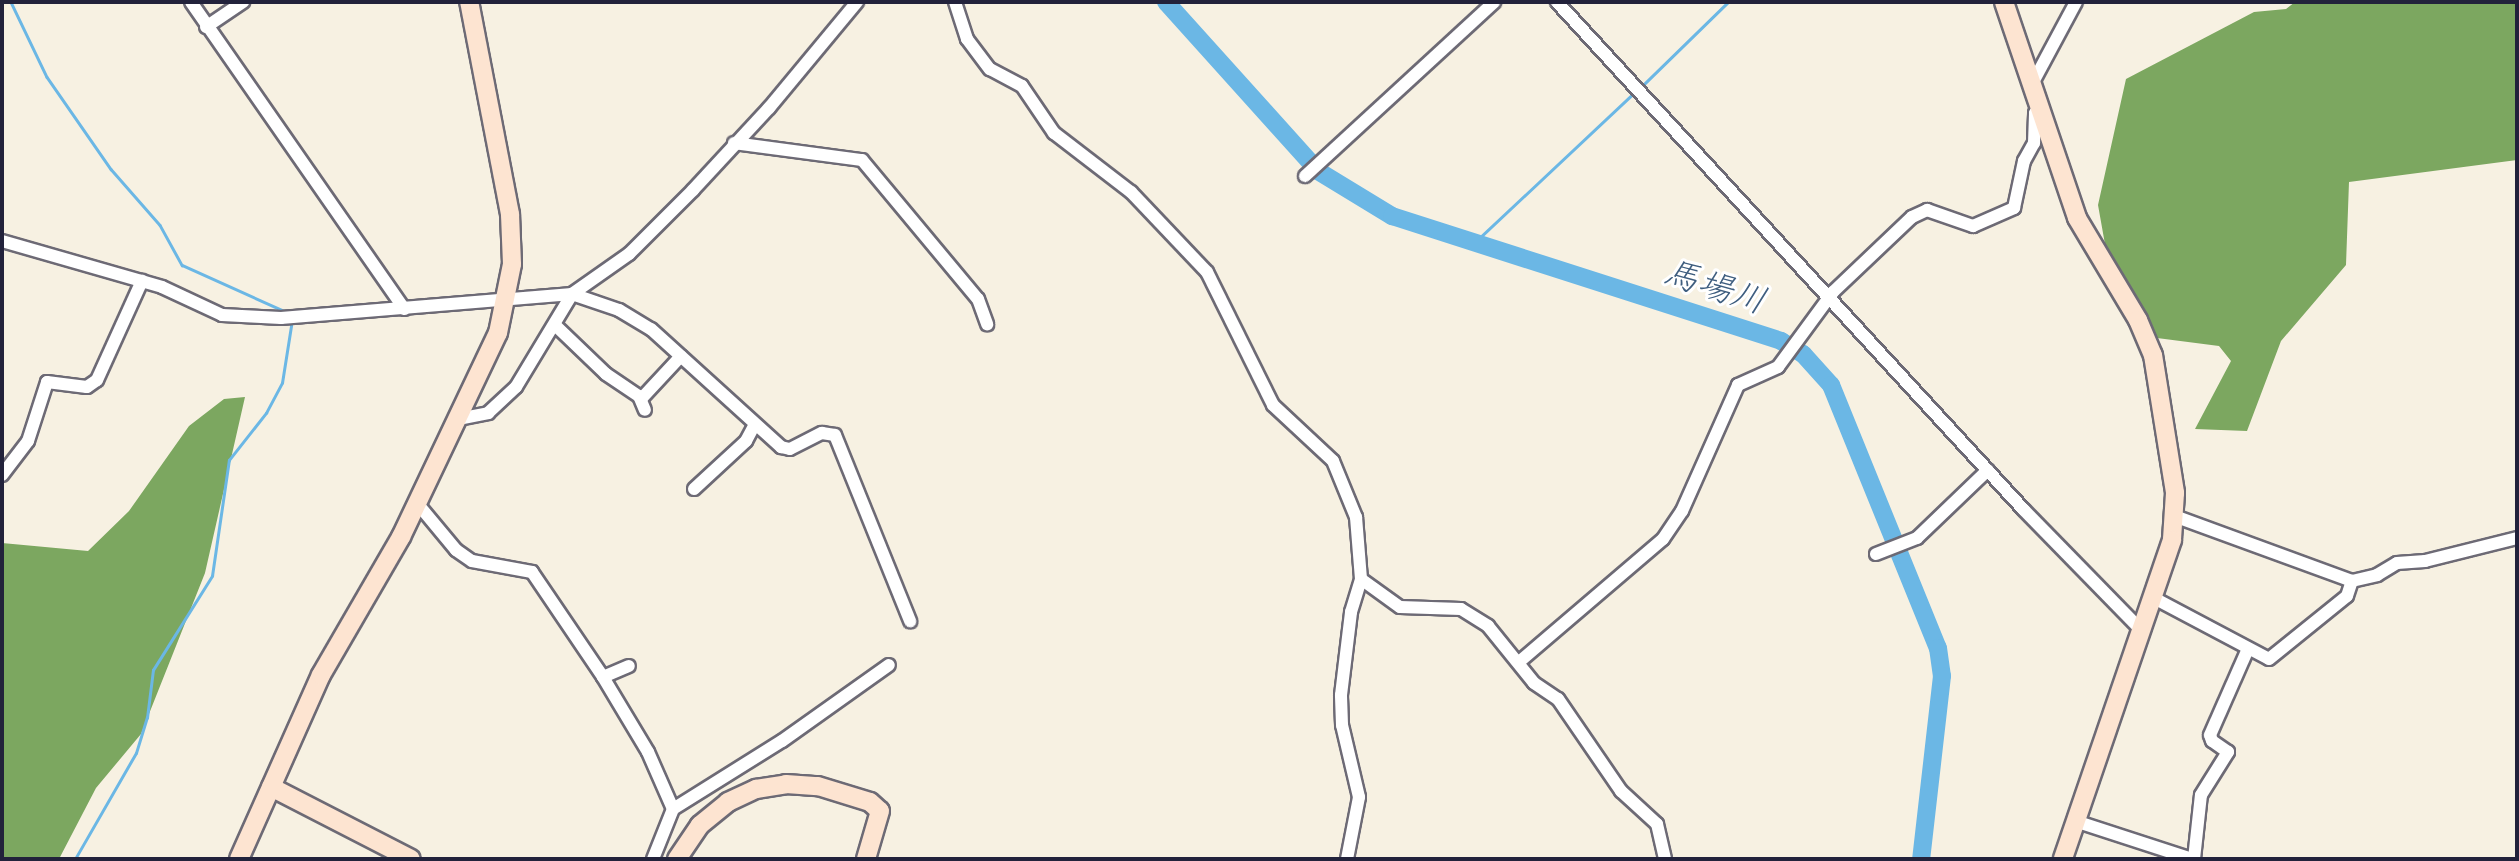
<!DOCTYPE html>
<meta charset="utf-8">
<style>
body{margin:0}
#map{position:relative;width:2519px;height:861px;overflow:hidden;background:#f7f1e2;font-family:Caveat,"Klee One",sans-serif}
div>[style]{position:absolute}
[style*='--x']{left:calc(var(--x)*1px);top:calc(var(--y)*1px);width:calc(var(--w)*1px);rotate:calc(var(--a)*1deg)}
.forest>*{inset:0;background:#7ca760}
.stream>*{height:2.5px;margin:-1.25px;padding:0 1.25px;transform-origin:1.25px;border-radius:1.25px;background:#6bb7e5}
.river>*{height:18px;margin:-9px;padding:0 9px;transform-origin:9px;border-radius:9px;background:#6bb7e5}
.roads{filter:drop-shadow(2px 0 #6d6a75) drop-shadow(-2px 0 #6d6a75) drop-shadow(0 2px #6d6a75) drop-shadow(0 -2px #6d6a75)}
.street>*{height:12px;margin:-6px;padding:0 6px;transform-origin:6px;border-radius:6px;background:#fff}
.secondary>*{height:18px;margin:-9px;padding:0 9px;transform-origin:9px;border-radius:9px;background:#fde4d1}
span{translate:-50% -50%;white-space:nowrap;text-align:center;line-height:1.15;-webkit-text-stroke:6px #fff;paint-order:stroke}
.water-label{font-size:35px;color:#3f5e7f;font-style:italic}
.frame{position:absolute;inset:0;border:4px solid #22223b;pointer-events:none}
</style>
<div id="map">
<div class="forest">
<i style="clip-path:polygon(2295px 2px,2517px 2px,2517px 160px,2349px 182px,2346px 265px,2281px 341px,2247px 431px,2195px 429px,2231px 361px,2219px 346px,2157px 338px,2108px 261px,2098px 205px,2126px 79px,2254px 12px,2286px 9px)"></i>
<i style="clip-path:polygon(245px 397px,205px 573px,141px 734px,96px 788px,59px 859px,2px 859px,2px 543px,88px 551px,129px 511px,189px 426px,224px 399px)"></i>
</div>
<div class="stream">
<i style="--x:11;--y:2;--w:83;--a:64.4"></i>
<i style="--x:47;--y:77;--w:112;--a:55.2"></i>
<i style="--x:111;--y:169;--w:74;--a:48.8"></i>
<i style="--x:160;--y:225;--w:46;--a:61.2"></i>
<i style="--x:182;--y:265;--w:120;--a:24.2"></i>
<i style="--x:1640;--y:88;--w:123;--a:-44.3"></i>
<i style="--x:1473;--y:244;--w:222;--a:-43.2"></i>
<i style="--x:75;--y:859;--w:122;--a:-60.1"></i>
<i style="--x:136;--y:753;--w:37;--a:-73"></i>
<i style="--x:147;--y:718;--w:48;--a:-82.9"></i>
<i style="--x:153;--y:670;--w:111;--a:-57.9"></i>
<i style="--x:212;--y:576;--w:117;--a:-81.7"></i>
<i style="--x:229;--y:460;--w:60;--a:-51.8"></i>
<i style="--x:266;--y:413;--w:34;--a:-62"></i>
<i style="--x:282;--y:383;--w:64;--a:-81"></i>
</div>
<div class="river">
<i style="--x:1166;--y:2;--w:227;--a:48"></i>
<i style="--x:1318;--y:171;--w:87;--a:31.3"></i>
<i style="--x:1392;--y:216;--w:409;--a:17.8"></i>
<i style="--x:1781;--y:341;--w:26;--a:31"></i>
<i style="--x:1803;--y:354;--w:42;--a:47.9"></i>
<i style="--x:1831;--y:385;--w:284;--a:67.9"></i>
<i style="--x:1938;--y:648;--w:28;--a:82"></i>
<i style="--x:1942;--y:676;--w:184;--a:96.5"></i>
</div>
<div class="roads">
<div class="street">
<i style="--x:191;--y:2;--w:374;--a:55.2"></i>
<i style="--x:955;--y:2;--w:39;--a:72"></i>
<i style="--x:967;--y:39;--w:38;--a:53"></i>
<i style="--x:990;--y:69;--w:36;--a:28"></i>
<i style="--x:1022;--y:86;--w:57;--a:55.8"></i>
<i style="--x:1054;--y:133;--w:97;--a:37.5"></i>
<i style="--x:1131;--y:192;--w:110;--a:46.5"></i>
<i style="--x:1207;--y:272;--w:148;--a:63.6"></i>
<i style="--x:1273;--y:405;--w:82;--a:43"></i>
<i style="--x:1333;--y:461;--w:61;--a:67.7"></i>
<i style="--x:1356;--y:517;--w:62;--a:85.4"></i>
<i style="--x:1361;--y:579;--w:48;--a:35.7"></i>
<i style="--x:1400;--y:607;--w:61;--a:1.9"></i>
<i style="--x:1461;--y:609;--w:32;--a:32"></i>
<i style="--x:1488;--y:626;--w:73;--a:51.1"></i>
<i style="--x:1534;--y:683;--w:29;--a:34"></i>
<i style="--x:1558;--y:699;--w:112;--a:55.6"></i>
<i style="--x:1621;--y:791;--w:49;--a:42.5"></i>
<i style="--x:1657;--y:824;--w:36;--a:77"></i>
<i style="--x:1557;--y:2;--w:690;--a:47.41"></i>
<i style="--x:2024;--y:510;--w:168;--a:45.7"></i>
<i style="--x:206;--y:27;--w:45;--a:-34"></i>
<i style="--x:2031;--y:86;--w:95;--a:-61.8"></i>
<i style="--x:734;--y:143;--w:129;--a:7.6"></i>
<i style="--x:862;--y:160;--w:181;--a:50.2"></i>
<i style="--x:978;--y:299;--w:27;--a:70"></i>
<i style="--x:1305;--y:176;--w:257;--a:-42.6"></i>
<i style="--x:2;--y:241;--w:166;--a:16"></i>
<i style="--x:162;--y:287;--w:66;--a:25"></i>
<i style="--x:222;--y:315;--w:59;--a:2.9"></i>
<i style="--x:281;--y:318;--w:292;--a:-4.7"></i>
<i style="--x:572;--y:294;--w:50;--a:18.8"></i>
<i style="--x:619;--y:310;--w:37;--a:31"></i>
<i style="--x:651;--y:329;--w:176;--a:42.2"></i>
<i style="--x:781;--y:447;--w:9;--a:13"></i>
<i style="--x:790;--y:449;--w:36;--a:-27"></i>
<i style="--x:822;--y:433;--w:13;--a:9"></i>
<i style="--x:835;--y:435;--w:201;--a:68"></i>
<i style="--x:556;--y:326;--w:69;--a:43.8"></i>
<i style="--x:606;--y:374;--w:40;--a:34"></i>
<i style="--x:639;--y:396;--w:15;--a:67"></i>
<i style="--x:642;--y:398;--w:57;--a:-47.1"></i>
<i style="--x:458;--y:419;--w:31;--a:-11"></i>
<i style="--x:488;--y:413;--w:38;--a:-43"></i>
<i style="--x:516;--y:387;--w:109;--a:-58.9"></i>
<i style="--x:572;--y:294;--w:70;--a:-35.1"></i>
<i style="--x:629;--y:254;--w:91;--a:-45"></i>
<i style="--x:693;--y:190;--w:112;--a:-47.2"></i>
<i style="--x:769;--y:108;--w:138;--a:-50.3"></i>
<i style="--x:2;--y:475;--w:43;--a:-52.6"></i>
<i style="--x:28;--y:441;--w:62;--a:-72.1"></i>
<i style="--x:47;--y:382;--w:40;--a:7.1"></i>
<i style="--x:87;--y:387;--w:12;--a:-35"></i>
<i style="--x:97;--y:380;--w:109;--a:-65.6"></i>
<i style="--x:694;--y:489;--w:71;--a:-42.7"></i>
<i style="--x:746;--y:441;--w:19;--a:-62"></i>
<i style="--x:417;--y:503;--w:61;--a:50.3"></i>
<i style="--x:456;--y:550;--w:19;--a:35"></i>
<i style="--x:472;--y:561;--w:61;--a:10.4"></i>
<i style="--x:532;--y:572;--w:127;--a:55.9"></i>
<i style="--x:603;--y:677;--w:87;--a:59"></i>
<i style="--x:648;--y:752;--w:62;--a:66.3"></i>
<i style="--x:673;--y:809;--w:54;--a:111.8"></i>
<i style="--x:2177;--y:517;--w:186;--a:20.1"></i>
<i style="--x:2352;--y:581;--w:26;--a:-13"></i>
<i style="--x:2377;--y:575;--w:23;--a:-31"></i>
<i style="--x:2397;--y:563;--w:28;--a:-4"></i>
<i style="--x:2425;--y:561;--w:95;--a:-14"></i>
<i style="--x:1876;--y:554;--w:44;--a:-21.3"></i>
<i style="--x:1917;--y:538;--w:98;--a:-43.8"></i>
<i style="--x:2152;--y:597;--w:132;--a:27.9"></i>
<i style="--x:2269;--y:659;--w:100;--a:-38.9"></i>
<i style="--x:2347;--y:596;--w:16;--a:-72"></i>
<i style="--x:1519;--y:662;--w:189;--a:-40.5"></i>
<i style="--x:1663;--y:539;--w:34;--a:-56"></i>
<i style="--x:1682;--y:511;--w:138;--a:-66"></i>
<i style="--x:1738;--y:385;--w:44;--a:-24.2"></i>
<i style="--x:1778;--y:367;--w:93;--a:-53.7"></i>
<i style="--x:1833;--y:292;--w:109;--a:-43.5"></i>
<i style="--x:1912;--y:217;--w:17;--a:-25"></i>
<i style="--x:1927;--y:210;--w:49;--a:19.2"></i>
<i style="--x:1973;--y:226;--w:45;--a:-23.7"></i>
<i style="--x:2014;--y:208;--w:48;--a:-78"></i>
<i style="--x:2024;--y:161;--w:21;--a:-61"></i>
<i style="--x:2034;--y:143;--w:30;--a:-88"></i>
<i style="--x:2035;--y:113;--w:7;--a:-56"></i>
<i style="--x:603;--y:677;--w:28;--a:-23"></i>
<i style="--x:673;--y:809;--w:128;--a:-32"></i>
<i style="--x:782;--y:741;--w:131;--a:-35.4"></i>
<i style="--x:2075;--y:821;--w:123;--a:18"></i>
<i style="--x:1347;--y:859;--w:63;--a:-79"></i>
<i style="--x:1359;--y:797;--w:74;--a:-103.3"></i>
<i style="--x:1342;--y:725;--w:30;--a:-92"></i>
<i style="--x:1341;--y:695;--w:84;--a:-83.1"></i>
<i style="--x:1351;--y:612;--w:34;--a:-73"></i>
<i style="--x:2194;--y:859;--w:64;--a:-83.8"></i>
<i style="--x:2201;--y:795;--w:51;--a:-57.9"></i>
<i style="--x:2228;--y:752;--w:19;--a:-145"></i>
<i style="--x:2212;--y:741;--w:6;--a:-108"></i>
<i style="--x:2210;--y:735;--w:94;--a:-66.2"></i>
</div>
<div class="secondary">
<i style="--x:2004;--y:2;--w:228;--a:71.3"></i>
<i style="--x:2077;--y:218;--w:119;--a:59.1"></i>
<i style="--x:2138;--y:320;--w:38;--a:67"></i>
<i style="--x:2153;--y:355;--w:140;--a:80.9"></i>
<i style="--x:2175;--y:493;--w:47;--a:93.7"></i>
<i style="--x:2172;--y:540;--w:337;--a:108.9"></i>
<i style="--x:271;--y:787;--w:157;--a:27.2"></i>
<i style="--x:239;--y:859;--w:201;--a:-66"></i>
<i style="--x:321;--y:675;--w:160;--a:-59.9"></i>
<i style="--x:401;--y:537;--w:226;--a:-64.6"></i>
<i style="--x:498;--y:333;--w:70;--a:-78.5"></i>
<i style="--x:512;--y:264;--w:50;--a:-92.3"></i>
<i style="--x:510;--y:214;--w:216;--a:-100.9"></i>
<i style="--x:677;--y:859;--w:41;--a:-55.9"></i>
<i style="--x:700;--y:825;--w:36;--a:-39"></i>
<i style="--x:728;--y:802;--w:31;--a:-25"></i>
<i style="--x:756;--y:789;--w:30;--a:-9"></i>
<i style="--x:786;--y:784;--w:32;--a:4"></i>
<i style="--x:818;--y:786;--w:54;--a:17.1"></i>
<i style="--x:870;--y:802;--w:13;--a:42"></i>
<i style="--x:880;--y:811;--w:50;--a:106.3"></i>
</div>
</div>
<div class="water-label">
<span style="left:1715px;top:287px;rotate:18deg">馬場川</span>
</div>
<div class="frame"></div>
</div>
